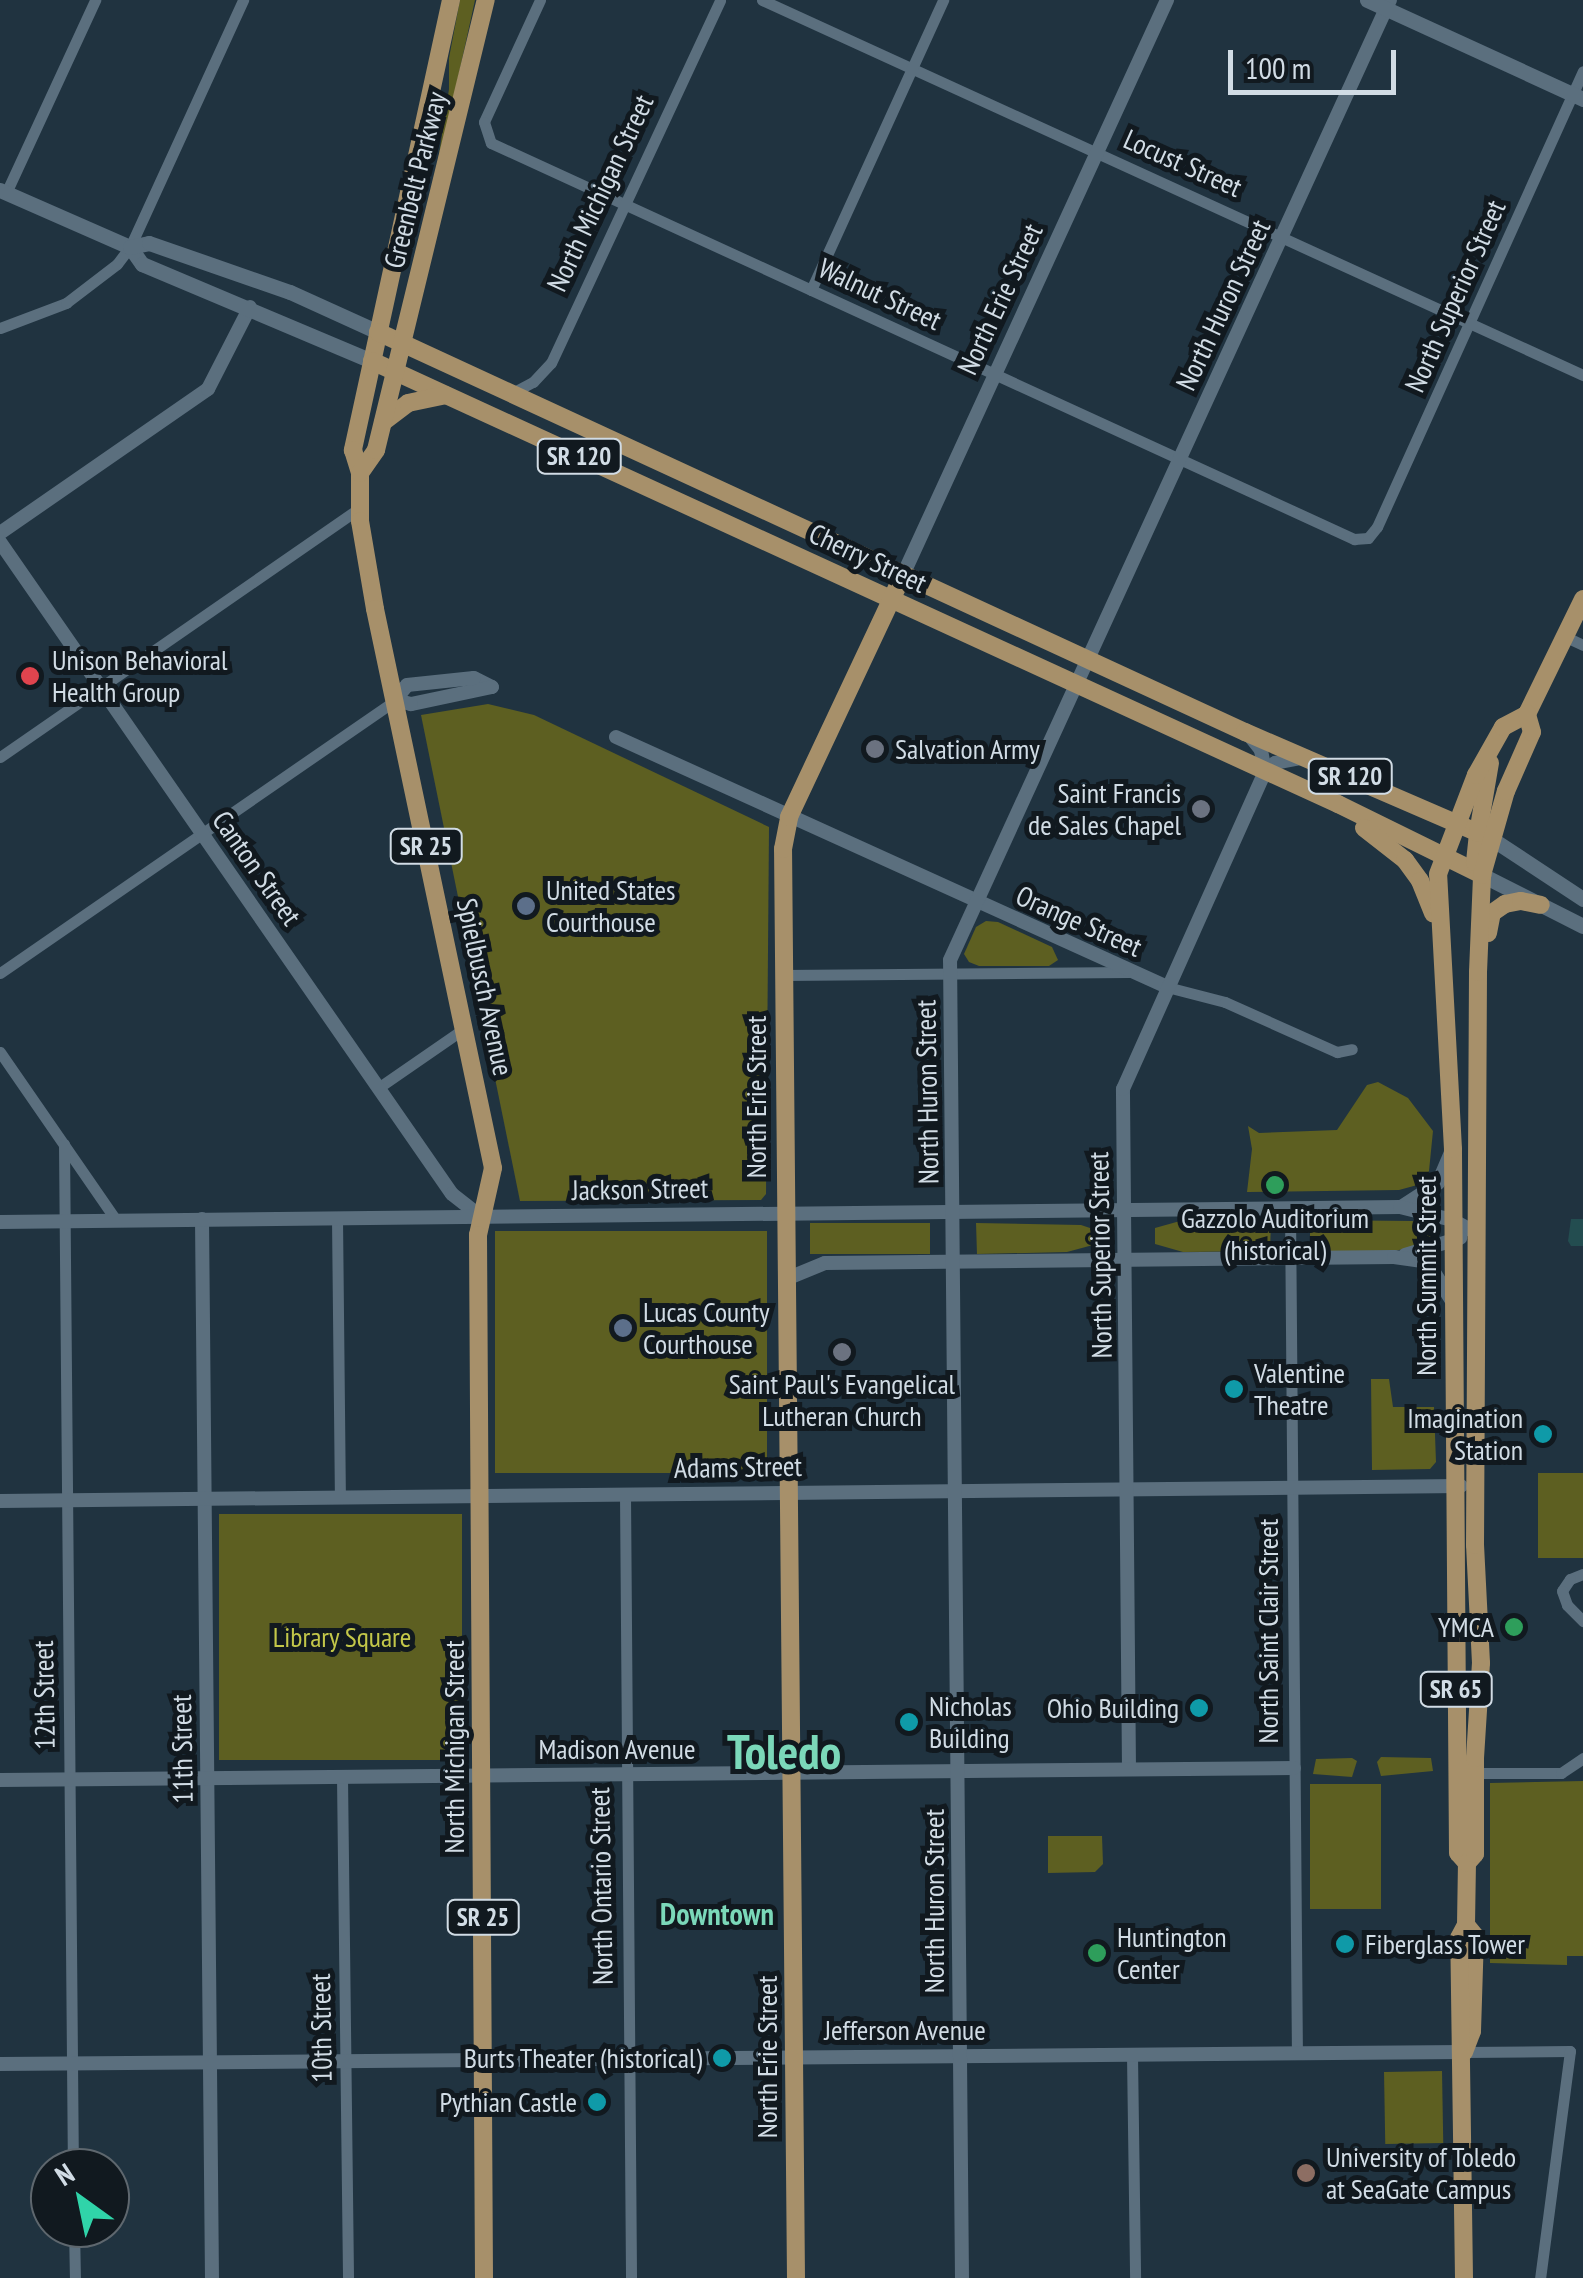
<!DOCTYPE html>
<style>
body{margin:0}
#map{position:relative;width:1583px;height:2278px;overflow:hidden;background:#203340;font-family:"PT Sans Narrow",sans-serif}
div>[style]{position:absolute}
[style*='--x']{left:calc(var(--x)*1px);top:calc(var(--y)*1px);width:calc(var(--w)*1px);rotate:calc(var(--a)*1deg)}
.green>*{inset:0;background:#5d5f21;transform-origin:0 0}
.water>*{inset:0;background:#234d50}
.minor>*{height:11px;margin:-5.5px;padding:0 5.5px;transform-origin:5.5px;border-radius:5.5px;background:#5b6f7e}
.tertiary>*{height:14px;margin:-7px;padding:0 7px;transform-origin:7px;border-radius:7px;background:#5b6f7e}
.secondary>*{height:15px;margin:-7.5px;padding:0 7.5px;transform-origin:7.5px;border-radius:7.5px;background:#5b6f7e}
.primary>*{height:18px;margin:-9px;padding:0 9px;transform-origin:9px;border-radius:9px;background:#a7906a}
.dots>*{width:28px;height:28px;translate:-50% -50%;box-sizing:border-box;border:5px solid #11191f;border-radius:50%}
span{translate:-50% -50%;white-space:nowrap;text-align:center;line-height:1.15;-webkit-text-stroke:10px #11191f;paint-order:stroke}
.shield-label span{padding:2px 8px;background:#11191f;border:2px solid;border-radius:8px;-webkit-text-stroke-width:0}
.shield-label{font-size:25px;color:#d1dce5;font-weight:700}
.street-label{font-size:28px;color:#d1dce5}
.poi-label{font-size:28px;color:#d1dce5}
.left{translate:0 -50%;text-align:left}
.right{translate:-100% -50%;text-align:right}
.park-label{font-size:28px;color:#c3c749}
.neighbourhood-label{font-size:30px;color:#7bd8b9;font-weight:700}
.town-label{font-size:48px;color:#7bd8b9;font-weight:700}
.north{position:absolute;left:30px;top:2148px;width:100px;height:100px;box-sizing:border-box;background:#11191f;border:2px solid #5e676e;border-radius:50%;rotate:327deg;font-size:28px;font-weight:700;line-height:40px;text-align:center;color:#d1dce5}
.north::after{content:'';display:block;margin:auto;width:35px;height:45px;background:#30d4a9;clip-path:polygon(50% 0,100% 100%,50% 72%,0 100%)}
.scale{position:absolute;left:1228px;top:50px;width:168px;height:45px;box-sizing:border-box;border:5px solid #d1dce5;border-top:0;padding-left:12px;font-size:30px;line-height:35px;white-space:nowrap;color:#d1dce5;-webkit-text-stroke:8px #11191f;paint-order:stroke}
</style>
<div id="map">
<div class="green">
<i style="clip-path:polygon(460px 0,475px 0,434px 187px,449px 89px,449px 58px)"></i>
<i style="clip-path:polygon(488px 704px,534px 715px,769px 827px,766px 1194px,761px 1200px,520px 1201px,421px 715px)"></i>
<i style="clip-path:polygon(986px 921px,998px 922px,1052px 947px,1058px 960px,1049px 966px,979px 966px,969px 962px,964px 954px,976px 927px)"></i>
<i style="clip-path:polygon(1378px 1082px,1408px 1098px,1433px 1131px,1429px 1171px,1421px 1184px,1399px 1190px,1247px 1192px,1252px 1149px,1248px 1126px,1259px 1133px,1337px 1130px,1367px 1085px)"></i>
<i style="clip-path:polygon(1310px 1220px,1412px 1221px,1432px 1226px,1433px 1243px,1394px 1251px,1310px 1251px)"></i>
<i style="clip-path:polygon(1180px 1221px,1271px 1221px,1270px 1251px,1183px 1252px,1155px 1244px,1155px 1228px)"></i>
<i style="left:930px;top:1223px;width:31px;height:120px;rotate:90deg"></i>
<i style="clip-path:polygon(976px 1223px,1081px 1225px,1093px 1229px,1093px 1245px,1067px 1252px,977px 1254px)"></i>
<i style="left:767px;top:1231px;width:242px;height:272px;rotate:90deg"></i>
<i style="clip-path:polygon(1371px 1379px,1389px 1379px,1393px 1407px,1434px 1407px,1436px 1462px,1430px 1469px,1372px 1470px)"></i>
<i style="left:1583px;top:1473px;width:85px;height:45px;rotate:90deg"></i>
<i style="left:219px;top:1514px;width:243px;height:246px"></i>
<i style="clip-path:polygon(1381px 1757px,1431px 1758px,1433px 1771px,1381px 1776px,1377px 1762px)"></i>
<i style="clip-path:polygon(1352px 1758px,1357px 1761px,1352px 1777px,1313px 1774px,1316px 1759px)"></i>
<i style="clip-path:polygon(1583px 1781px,1583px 1956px,1567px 1956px,1567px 1965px,1490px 1963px,1490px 1783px)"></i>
<i style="left:1381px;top:1784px;width:125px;height:71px;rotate:90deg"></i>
<i style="clip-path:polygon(1048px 1836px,1102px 1836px,1103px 1864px,1095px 1872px,1048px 1873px)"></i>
<i style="left:1442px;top:2071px;width:72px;height:58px;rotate:89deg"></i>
</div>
<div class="water">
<i style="clip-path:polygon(1571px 1219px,1583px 1219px,1583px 1246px,1571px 1246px,1568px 1241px)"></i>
</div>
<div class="minor">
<i style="--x:540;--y:0;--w:134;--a:114.7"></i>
<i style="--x:484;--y:122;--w:22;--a:72"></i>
<i style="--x:491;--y:143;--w:950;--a:24.65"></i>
<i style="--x:1354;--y:539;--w:14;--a:-4"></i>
<i style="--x:1368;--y:538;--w:14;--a:-51"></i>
<i style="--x:1377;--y:527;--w:500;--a:-65.69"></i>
<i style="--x:762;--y:0;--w:903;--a:24.55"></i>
<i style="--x:6;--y:193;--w:213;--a:-65.2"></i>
<i style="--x:811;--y:290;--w:319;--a:-65.5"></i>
<i style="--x:0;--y:328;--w:71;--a:-20.7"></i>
<i style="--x:66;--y:303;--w:64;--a:-37.4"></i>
<i style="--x:117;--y:264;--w:21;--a:-53"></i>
<i style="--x:130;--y:247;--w:272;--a:-65.4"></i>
<i style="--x:512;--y:393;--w:24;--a:-28"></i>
<i style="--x:533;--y:382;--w:26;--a:-47"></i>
<i style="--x:551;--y:363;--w:400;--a:-65"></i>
<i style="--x:1566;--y:637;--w:19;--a:25"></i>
<i style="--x:0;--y:757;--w:438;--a:-34.7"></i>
<i style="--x:0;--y:973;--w:480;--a:-34.6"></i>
<i style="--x:783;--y:975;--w:346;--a:-0.5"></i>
<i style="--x:1167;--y:987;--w:60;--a:14.5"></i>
<i style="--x:1225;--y:1002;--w:123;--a:24.1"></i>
<i style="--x:1337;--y:1052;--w:15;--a:-11"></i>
<i style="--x:0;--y:1052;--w:204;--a:55.4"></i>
<i style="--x:378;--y:1088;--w:106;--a:-34.6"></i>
<i style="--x:64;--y:1144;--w:1024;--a:89.5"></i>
<i style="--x:1290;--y:1208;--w:845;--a:89.53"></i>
<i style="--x:337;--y:1218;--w:279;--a:89.4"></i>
<i style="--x:625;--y:1494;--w:784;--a:89.56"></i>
<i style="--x:1583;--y:1574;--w:14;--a:159"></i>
<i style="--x:1570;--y:1579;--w:14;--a:124"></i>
<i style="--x:1562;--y:1591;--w:15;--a:70"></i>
<i style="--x:1567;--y:1605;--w:23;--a:45"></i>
<i style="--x:1472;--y:1773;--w:89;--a:0"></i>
<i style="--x:1561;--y:1773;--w:27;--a:-34"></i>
<i style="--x:342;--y:1777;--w:501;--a:89.31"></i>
<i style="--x:1464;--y:2052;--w:106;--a:-0.5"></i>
<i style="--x:1570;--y:2051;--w:229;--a:97.5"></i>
<i style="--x:1132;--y:2055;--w:223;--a:89.2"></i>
<i style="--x:74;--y:2228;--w:50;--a:88.9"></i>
</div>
<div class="tertiary">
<i style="--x:0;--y:533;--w:253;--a:-34.7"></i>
<i style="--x:208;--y:389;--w:92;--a:-62.9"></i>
<i style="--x:0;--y:542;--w:793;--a:55.27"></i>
<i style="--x:452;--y:1194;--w:34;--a:38"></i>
<i style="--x:903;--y:575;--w:633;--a:-65.34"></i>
<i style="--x:474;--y:678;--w:20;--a:27"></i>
<i style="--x:492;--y:687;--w:83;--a:168.1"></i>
<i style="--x:411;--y:704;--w:16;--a:-166"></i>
<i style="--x:395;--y:700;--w:19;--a:-51"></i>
<i style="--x:407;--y:685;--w:67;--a:-6"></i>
<i style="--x:616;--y:737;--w:605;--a:24.4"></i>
<i style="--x:1265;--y:771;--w:13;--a:-39"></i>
<i style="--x:1275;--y:763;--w:32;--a:-11"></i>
<i style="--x:1401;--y:1207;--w:44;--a:-33"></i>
<i style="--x:1438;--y:1183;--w:34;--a:-67"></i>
<i style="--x:202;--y:1219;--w:1059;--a:89.46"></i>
<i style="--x:0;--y:1222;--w:1400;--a:-0.61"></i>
<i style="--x:1400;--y:1207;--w:54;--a:14"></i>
<i style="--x:1452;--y:1220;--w:26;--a:28"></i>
<i style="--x:1405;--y:1255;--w:58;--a:-17.2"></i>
<i style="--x:786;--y:1279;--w:42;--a:-22.3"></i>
<i style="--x:825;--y:1263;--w:569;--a:-0.6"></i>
<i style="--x:1394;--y:1257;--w:27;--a:8"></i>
<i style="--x:1421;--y:1261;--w:14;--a:36"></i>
<i style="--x:1432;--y:1269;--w:36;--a:58"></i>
<i style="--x:0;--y:1501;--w:1461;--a:-0.59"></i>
<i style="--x:1129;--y:1769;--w:680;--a:-90.51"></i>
<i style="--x:1123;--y:1089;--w:348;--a:-65.9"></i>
<i style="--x:1265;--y:771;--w:21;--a:-101"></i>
<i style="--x:1261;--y:750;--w:18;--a:-128"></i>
<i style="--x:0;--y:1780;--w:1294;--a:-0.53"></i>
<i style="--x:0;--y:2064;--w:1464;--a:-0.47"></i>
<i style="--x:962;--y:2278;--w:1318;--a:-90.52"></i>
<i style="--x:950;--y:960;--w:1056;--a:-65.38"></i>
</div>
<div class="secondary">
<i style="--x:1367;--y:0;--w:238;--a:24.6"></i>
<i style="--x:0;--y:190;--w:142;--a:23.7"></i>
<i style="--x:130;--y:247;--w:21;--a:55"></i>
<i style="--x:142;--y:264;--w:250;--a:22.9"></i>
<i style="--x:130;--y:247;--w:19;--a:-12"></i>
<i style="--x:149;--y:243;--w:149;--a:19.2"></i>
<i style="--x:290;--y:292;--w:97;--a:24.4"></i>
<i style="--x:1492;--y:839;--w:109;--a:33.4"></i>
<i style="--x:1482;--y:875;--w:113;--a:26.8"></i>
</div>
<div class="primary">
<i style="--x:451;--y:0;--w:461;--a:102.3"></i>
<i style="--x:353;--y:450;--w:24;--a:73"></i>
<i style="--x:360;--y:473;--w:48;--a:90"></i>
<i style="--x:360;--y:521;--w:89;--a:80.3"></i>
<i style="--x:375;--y:609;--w:571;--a:78.08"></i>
<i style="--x:493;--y:1168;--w:69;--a:102.6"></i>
<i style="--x:478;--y:1235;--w:1043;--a:89.67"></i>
<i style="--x:378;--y:332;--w:955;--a:24.77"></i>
<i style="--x:1245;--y:732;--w:269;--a:23.4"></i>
<i style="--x:372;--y:361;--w:1063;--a:24.64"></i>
<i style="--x:1338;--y:804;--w:161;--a:26.2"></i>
<i style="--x:383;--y:422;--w:31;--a:-37"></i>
<i style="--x:408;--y:403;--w:38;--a:-12"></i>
<i style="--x:360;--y:473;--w:28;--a:-55"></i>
<i style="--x:376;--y:450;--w:463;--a:-76.3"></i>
<i style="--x:1364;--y:828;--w:52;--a:38"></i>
<i style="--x:1405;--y:860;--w:26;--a:54"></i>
<i style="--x:1420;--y:881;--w:35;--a:68"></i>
<i style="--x:1479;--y:870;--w:9;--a:-117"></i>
<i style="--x:1475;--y:862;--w:29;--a:-84"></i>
<i style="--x:1478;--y:833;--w:71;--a:-80.3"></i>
<i style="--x:1488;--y:933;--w:20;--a:-79"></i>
<i style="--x:1492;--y:913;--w:16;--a:-35"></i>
<i style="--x:1505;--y:904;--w:16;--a:-11"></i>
<i style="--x:1521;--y:901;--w:20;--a:11"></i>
<i style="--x:1467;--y:1863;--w:13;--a:-132"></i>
<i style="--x:1458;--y:1853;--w:704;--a:-90.41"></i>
<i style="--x:1453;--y:1149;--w:275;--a:-93.1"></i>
<i style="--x:1438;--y:874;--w:106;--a:-69"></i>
<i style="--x:1476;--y:775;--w:55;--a:-60.6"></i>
<i style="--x:1503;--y:727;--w:27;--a:-28"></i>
<i style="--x:1527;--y:714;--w:128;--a:-64"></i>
<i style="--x:1464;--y:2052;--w:22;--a:-69"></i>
<i style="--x:1472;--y:2031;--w:95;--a:-88.2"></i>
<i style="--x:1475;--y:1936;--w:14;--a:-129"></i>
<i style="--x:796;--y:2278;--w:1429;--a:-90.52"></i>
<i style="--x:783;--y:849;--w:33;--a:-79"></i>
<i style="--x:789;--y:817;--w:268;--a:-64.8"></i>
<i style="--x:1464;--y:2278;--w:340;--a:-90.8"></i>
<i style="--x:1459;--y:1938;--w:15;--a:-62"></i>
<i style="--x:1466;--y:1925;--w:62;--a:-89.1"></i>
<i style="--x:1467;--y:1863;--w:12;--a:-48"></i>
<i style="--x:1475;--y:1854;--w:96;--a:-90"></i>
<i style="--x:1475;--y:1758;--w:95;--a:-86.4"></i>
<i style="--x:1481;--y:1663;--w:118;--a:-92.9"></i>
<i style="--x:1475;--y:1545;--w:573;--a:-89.7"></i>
<i style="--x:1478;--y:972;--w:97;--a:-87.6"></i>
<i style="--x:1482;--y:875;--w:87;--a:-74.1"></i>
<i style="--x:1506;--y:791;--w:64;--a:-66.2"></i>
<i style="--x:1532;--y:732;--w:19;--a:-106"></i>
</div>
<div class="dots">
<i style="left:30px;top:676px;background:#e0444e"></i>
<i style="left:875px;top:749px;background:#6b7280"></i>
<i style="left:1201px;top:809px;background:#6b7280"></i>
<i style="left:526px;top:906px;background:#5c6f8a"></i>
<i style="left:1275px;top:1185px;background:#2e9e5b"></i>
<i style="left:623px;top:1328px;background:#5c6f8a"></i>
<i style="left:842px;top:1352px;background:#6b7280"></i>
<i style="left:1234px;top:1389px;background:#0f9aa8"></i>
<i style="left:1543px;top:1434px;background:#0f9aa8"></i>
<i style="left:1514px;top:1627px;background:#2e9e5b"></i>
<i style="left:1199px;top:1708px;background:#0f9aa8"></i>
<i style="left:909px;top:1722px;background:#0f9aa8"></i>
<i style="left:1345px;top:1944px;background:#0f9aa8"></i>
<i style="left:1097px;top:1953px;background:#2e9e5b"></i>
<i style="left:722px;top:2058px;background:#0f9aa8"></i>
<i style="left:597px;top:2102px;background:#0f9aa8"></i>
<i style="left:1306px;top:2173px;background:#8d6e63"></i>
</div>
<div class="shield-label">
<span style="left:579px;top:456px">SR 120</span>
<span style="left:1350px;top:776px">SR 120</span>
<span style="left:426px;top:846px">SR 25</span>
<span style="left:1456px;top:1689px">SR 65</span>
<span style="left:483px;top:1917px">SR 25</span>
</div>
<div class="street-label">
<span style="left:1183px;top:163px;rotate:24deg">Locust Street</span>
<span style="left:415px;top:180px;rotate:-76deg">Greenbelt Parkway</span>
<span style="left:600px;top:193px;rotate:-65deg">North Michigan Street</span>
<span style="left:880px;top:294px;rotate:25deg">Walnut Street</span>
<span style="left:1455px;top:296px;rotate:-66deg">North Superior Street</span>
<span style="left:1000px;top:299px;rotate:-65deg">North Erie Street</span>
<span style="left:1223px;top:305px;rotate:-65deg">North Huron Street</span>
<span style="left:868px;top:558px;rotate:25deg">Cherry Street</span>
<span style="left:257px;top:868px;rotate:55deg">Canton Street</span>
<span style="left:1079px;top:921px;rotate:24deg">Orange Street</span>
<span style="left:485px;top:987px;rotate:78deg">Spielbusch Avenue</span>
<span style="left:927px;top:1092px;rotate:-91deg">North Huron Street</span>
<span style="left:756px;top:1097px;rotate:-90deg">North Erie Street</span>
<span style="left:640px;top:1189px;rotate:-1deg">Jackson Street</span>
<span style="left:1100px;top:1255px;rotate:-91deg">North Superior Street</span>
<span style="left:1426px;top:1276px;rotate:-90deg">North Summit Street</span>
<span style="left:738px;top:1467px;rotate:-1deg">Adams Street</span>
<span style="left:1268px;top:1631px;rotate:-90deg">North Saint Clair Street</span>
<span style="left:44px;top:1695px;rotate:-91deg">12th Street</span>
<span style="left:454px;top:1747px;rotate:-90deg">North Michigan Street</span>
<span style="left:182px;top:1749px;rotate:-91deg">11th Street</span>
<span style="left:617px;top:1749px">Madison Avenue</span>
<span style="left:601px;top:1886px;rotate:-91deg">North Ontario Street</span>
<span style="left:934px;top:1901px;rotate:-90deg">North Huron Street</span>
<span style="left:321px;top:2028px;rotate:-91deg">10th Street</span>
<span style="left:905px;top:2030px">Jefferson Avenue</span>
<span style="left:767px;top:2057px;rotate:-90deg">North Erie Street</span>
</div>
<div class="poi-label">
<span class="left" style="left:52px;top:676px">Unison Behavioral<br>Health Group</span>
<span class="left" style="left:895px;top:749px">Salvation Army</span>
<span class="right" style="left:1181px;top:809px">Saint Francis<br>de Sales Chapel</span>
<span class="left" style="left:546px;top:906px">United States<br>Courthouse</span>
<span style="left:1275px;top:1234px">Gazzolo Auditorium<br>(historical)</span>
<span class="left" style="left:643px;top:1328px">Lucas County<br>Courthouse</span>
<span class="left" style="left:1254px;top:1389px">Valentine<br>Theatre</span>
<span style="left:842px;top:1400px">Saint Paul's Evangelical<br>Lutheran Church</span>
<span class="right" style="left:1523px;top:1434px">Imagination<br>Station</span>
<span class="right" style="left:1494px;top:1627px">YMCA</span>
<span class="left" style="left:929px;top:1722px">Nicholas<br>Building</span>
<span class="right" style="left:1179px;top:1708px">Ohio Building</span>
<span class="left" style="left:1117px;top:1953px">Huntington<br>Center</span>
<span class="left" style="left:1365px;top:1944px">Fiberglass Tower</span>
<span class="right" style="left:702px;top:2058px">Burts Theater (historical)</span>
<span class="right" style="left:577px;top:2102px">Pythian Castle</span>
<span class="left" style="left:1326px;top:2173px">University of Toledo<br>at SeaGate Campus</span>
</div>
<div class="park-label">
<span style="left:342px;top:1637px">Library Square</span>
</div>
<div class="neighbourhood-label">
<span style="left:717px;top:1914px">Downtown</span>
</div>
<div class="town-label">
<span style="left:784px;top:1752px">Toledo</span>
</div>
<div class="north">N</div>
<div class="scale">100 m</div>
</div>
